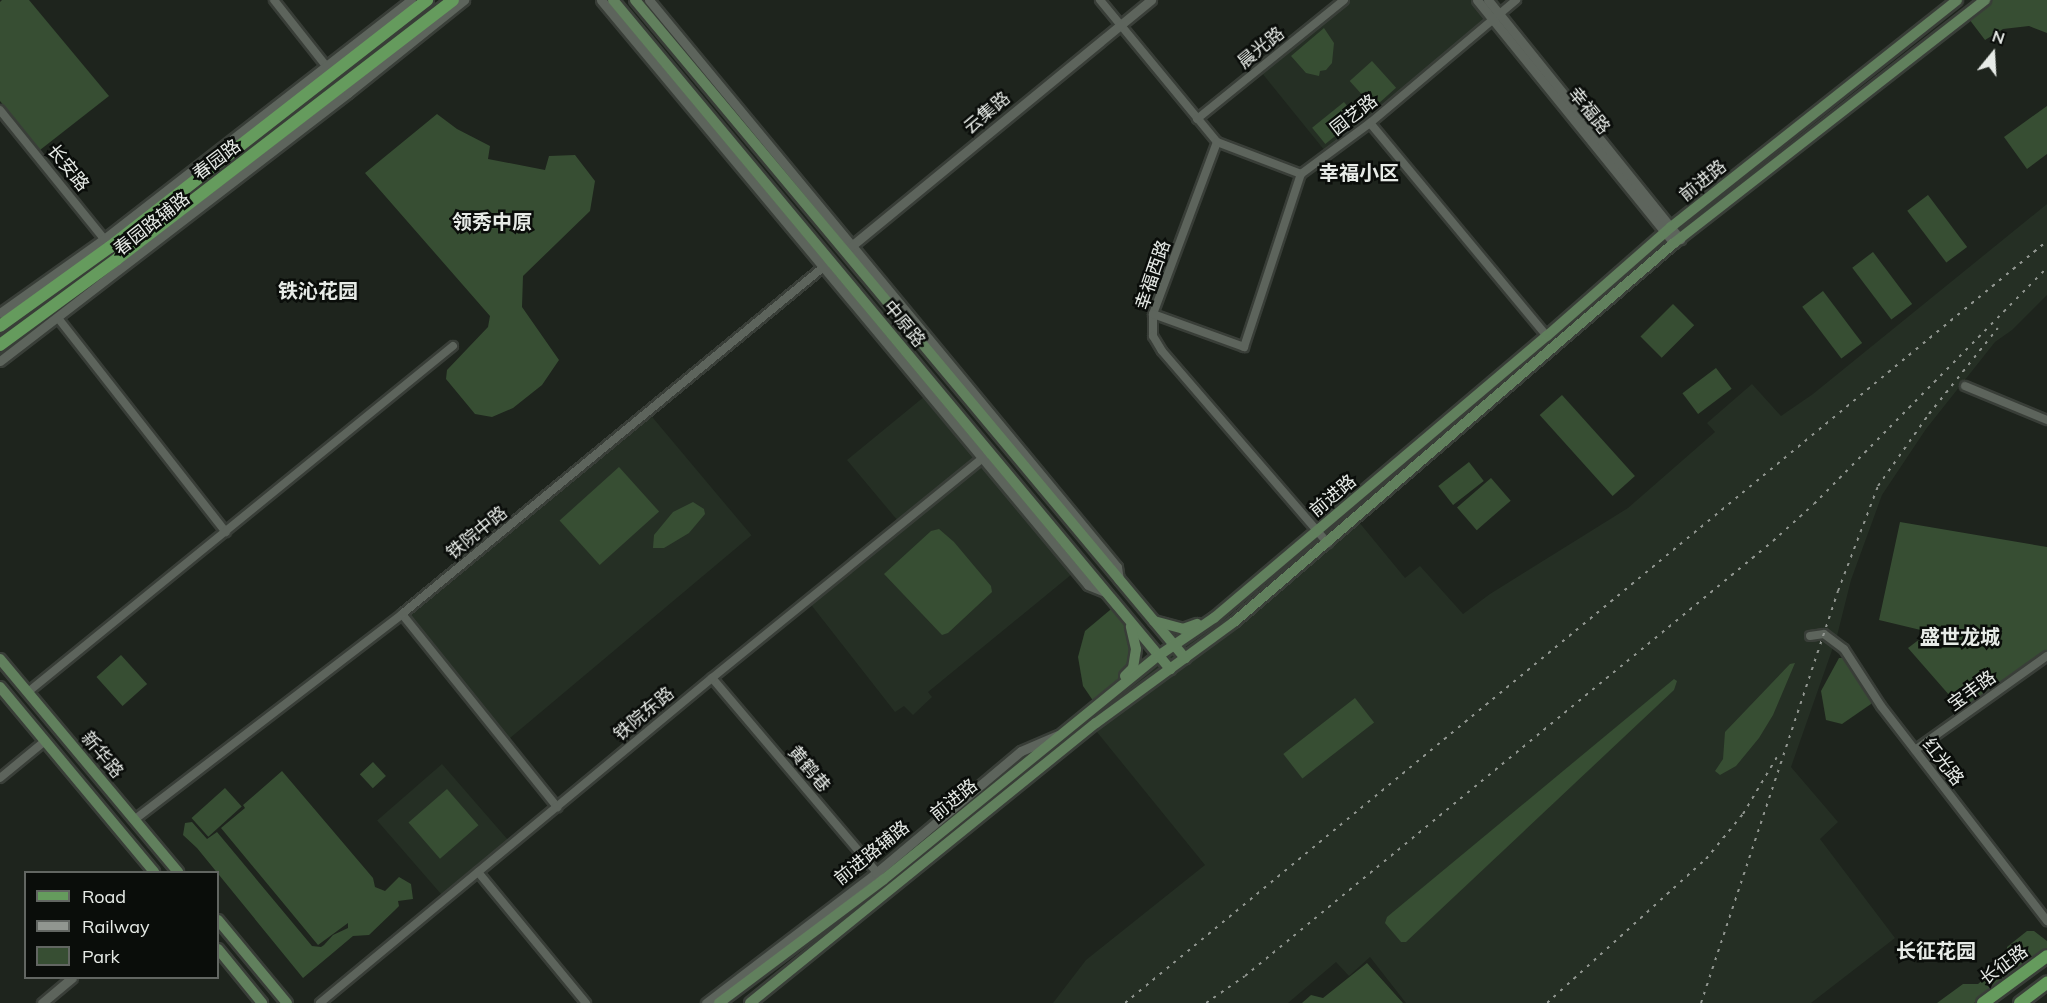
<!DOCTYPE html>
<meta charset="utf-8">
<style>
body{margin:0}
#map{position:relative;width:2047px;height:1003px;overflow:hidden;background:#1e241d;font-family:Mulish,"Noto Sans SC",sans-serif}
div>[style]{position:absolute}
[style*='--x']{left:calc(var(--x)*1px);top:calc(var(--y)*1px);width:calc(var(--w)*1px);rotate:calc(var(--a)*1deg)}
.built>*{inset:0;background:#252f24;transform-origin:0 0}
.green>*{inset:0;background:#374e33;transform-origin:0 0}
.roads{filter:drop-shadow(2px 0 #393e38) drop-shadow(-2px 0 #393e38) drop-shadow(0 2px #393e38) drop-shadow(0 -2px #393e38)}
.minor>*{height:8px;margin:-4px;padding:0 4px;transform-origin:4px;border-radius:4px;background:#5d645c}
.tertiary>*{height:9px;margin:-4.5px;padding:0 4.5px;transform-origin:4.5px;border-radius:4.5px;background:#5d645c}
.secondary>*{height:10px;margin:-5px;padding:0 5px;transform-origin:5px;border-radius:5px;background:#61805d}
.primary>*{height:12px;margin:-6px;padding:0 6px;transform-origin:6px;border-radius:6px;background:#659b5d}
.rail>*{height:2px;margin-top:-1px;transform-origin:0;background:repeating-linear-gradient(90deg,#919690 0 3px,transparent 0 9px)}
span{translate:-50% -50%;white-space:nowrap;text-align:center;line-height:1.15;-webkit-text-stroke:5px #0a0d0a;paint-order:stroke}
.street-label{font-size:18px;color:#e7ebe7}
.neighbourhood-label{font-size:20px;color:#e7ebe7;font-weight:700}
.legend{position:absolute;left:24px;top:871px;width:195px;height:108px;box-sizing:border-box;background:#0a0d0a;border:2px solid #626662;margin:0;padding:8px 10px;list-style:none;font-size:18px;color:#e7ebe7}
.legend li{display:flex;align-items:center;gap:12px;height:30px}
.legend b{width:30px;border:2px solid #626662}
.north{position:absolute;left:1963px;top:24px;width:60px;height:60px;-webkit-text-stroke:4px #0a0d0a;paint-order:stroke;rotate:18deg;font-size:16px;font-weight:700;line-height:24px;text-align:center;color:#e7ebe7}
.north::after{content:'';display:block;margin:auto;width:21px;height:27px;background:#e7ebe7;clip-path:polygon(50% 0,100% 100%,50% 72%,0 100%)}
</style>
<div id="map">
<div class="built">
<i style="clip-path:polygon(1350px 0,1471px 0,1487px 20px,1325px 151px,1262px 73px)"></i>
<i style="clip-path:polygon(2047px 204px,2047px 295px,2012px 330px,1995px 342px,1926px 429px,1882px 495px,1851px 580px,1837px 636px,1791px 767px,1838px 822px,1820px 839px,1895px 938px,1811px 1003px,1406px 1003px,1370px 957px,1349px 976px,1336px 962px,1288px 1003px,1053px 1003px,1086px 960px,1205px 865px,1088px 721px,1349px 510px,1405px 578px,1420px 566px,1463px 614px,1490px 594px,1628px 508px,1715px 432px,1707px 423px,1752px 384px,1781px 416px,1813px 394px)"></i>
<i style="clip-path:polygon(925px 396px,1072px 574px,928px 692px,932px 697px,913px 715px,904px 706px,895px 712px,805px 597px,898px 521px,847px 460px)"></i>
<i style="left:648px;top:412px;width:161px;height:318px;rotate:50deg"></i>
<i style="left:442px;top:764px;width:104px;height:86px;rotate:49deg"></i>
</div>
<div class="green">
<i style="clip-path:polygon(2px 0,29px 0,109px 96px,40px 150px,0 101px,0 2px)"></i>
<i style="clip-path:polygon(1985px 0,2047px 0,2047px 33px,2029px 26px,2003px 29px,1985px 40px,1966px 15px)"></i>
<i style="clip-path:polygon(1324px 28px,1334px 43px,1332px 63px,1326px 70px,1320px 71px,1319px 76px,1306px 73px,1291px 56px)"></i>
<i style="left:1372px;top:61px;width:36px;height:30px;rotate:48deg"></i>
<i style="left:1344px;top:102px;width:21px;height:41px;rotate:51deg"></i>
<i style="clip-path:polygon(2047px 106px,2047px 154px,2027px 169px,2004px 137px)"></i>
<i style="clip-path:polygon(437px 114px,457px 129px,490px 146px,488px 159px,545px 170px,549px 156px,575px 155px,595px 181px,590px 211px,523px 276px,522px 307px,559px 360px,542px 385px,513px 408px,492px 417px,475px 414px,446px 379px,447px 370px,488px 327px,490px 316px,365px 173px)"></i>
<i style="left:1928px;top:195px;width:65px;height:26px;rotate:53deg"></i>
<i style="left:1873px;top:252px;width:65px;height:26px;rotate:53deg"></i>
<i style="left:1823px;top:291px;width:65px;height:26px;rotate:53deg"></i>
<i style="left:1673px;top:304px;width:30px;height:46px;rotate:45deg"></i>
<i style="left:1716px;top:368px;width:26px;height:42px;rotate:53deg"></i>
<i style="left:1562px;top:395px;width:109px;height:30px;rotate:48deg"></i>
<i style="left:1469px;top:462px;width:24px;height:39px;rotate:52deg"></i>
<i style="left:619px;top:467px;width:60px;height:80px;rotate:48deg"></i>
<i style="left:1491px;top:478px;width:30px;height:45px;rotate:49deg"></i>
<i style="clip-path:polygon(693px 502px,704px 509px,705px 514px,689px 533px,664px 548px,653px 548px,654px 535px,673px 512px)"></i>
<i style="clip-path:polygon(1900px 522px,2047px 547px,2047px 656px,1969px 712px,1961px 701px,1950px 696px,1908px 648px,1929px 632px,1879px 620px)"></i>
<i style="clip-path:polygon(939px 529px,954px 542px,991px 586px,992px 592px,948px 633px,942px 635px,884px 574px,931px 531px)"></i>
<i style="clip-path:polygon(1116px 605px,1131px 623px,1133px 668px,1096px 705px,1083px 686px,1078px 657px,1085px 631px)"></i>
<i style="left:121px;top:655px;width:39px;height:33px;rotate:48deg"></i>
<i style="clip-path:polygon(1839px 658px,1845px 658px,1873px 698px,1871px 704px,1842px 724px,1826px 720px,1821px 691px)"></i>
<i style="clip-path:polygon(1795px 663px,1773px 715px,1759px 738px,1736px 766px,1720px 775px,1715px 771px,1723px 759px,1725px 732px,1790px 664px)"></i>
<i style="clip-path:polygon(1674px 679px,1677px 681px,1674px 690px,1406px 942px,1401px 942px,1385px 923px,1387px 917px)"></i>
<i style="left:1355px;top:698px;width:31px;height:91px;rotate:52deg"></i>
<i style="left:373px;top:762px;width:19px;height:18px;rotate:47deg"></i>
<i style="clip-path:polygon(282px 771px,373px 878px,375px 887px,385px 891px,399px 877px,411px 884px,413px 899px,398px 901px,399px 906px,394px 911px,369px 935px,353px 936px,303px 978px,197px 848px,183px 835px,185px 823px,192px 822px,207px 839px,217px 832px,312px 946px,321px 947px,324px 945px,333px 935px,348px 928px,348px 923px,318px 945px,221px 828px,245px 808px,243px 805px)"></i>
<i style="left:225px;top:788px;width:25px;height:45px;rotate:48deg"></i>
<i style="left:447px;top:789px;width:48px;height:51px;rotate:49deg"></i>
<i style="clip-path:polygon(2027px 931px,2034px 931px,2047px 941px,2047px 950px,1974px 1003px,1937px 1003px,1963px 984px,1978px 984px,2006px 960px,2007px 947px)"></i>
<i style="clip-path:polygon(1367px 963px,1403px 1003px,1302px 1003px,1311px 995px,1323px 998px)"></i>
</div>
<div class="roads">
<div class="minor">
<i style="--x:274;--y:0;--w:90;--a:51.7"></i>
<i style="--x:1100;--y:0;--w:184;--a:50.5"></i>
<i style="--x:1217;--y:142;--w:184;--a:110.4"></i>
<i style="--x:1153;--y:314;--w:22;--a:90"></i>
<i style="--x:1153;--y:336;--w:17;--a:59"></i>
<i style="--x:1162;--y:351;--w:254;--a:49.2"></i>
<i style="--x:0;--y:110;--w:166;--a:51.1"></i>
<i style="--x:1197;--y:119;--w:189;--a:-39"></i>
<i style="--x:1370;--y:123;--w:277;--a:50.3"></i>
<i style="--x:1217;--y:142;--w:90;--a:20.9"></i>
<i style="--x:1301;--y:174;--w:86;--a:-36.5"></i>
<i style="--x:1370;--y:123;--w:191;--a:-40.1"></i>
<i style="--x:1153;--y:314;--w:97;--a:19.9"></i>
<i style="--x:1244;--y:347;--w:182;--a:-71.8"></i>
<i style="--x:58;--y:318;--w:272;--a:51.9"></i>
<i style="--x:1965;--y:386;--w:89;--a:22.5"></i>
<i style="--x:402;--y:614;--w:248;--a:51.2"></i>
<i style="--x:1810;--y:636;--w:14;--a:-8"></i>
<i style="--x:1824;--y:634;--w:25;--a:37"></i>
<i style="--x:1844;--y:649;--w:68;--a:57"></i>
<i style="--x:1881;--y:706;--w:272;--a:52.3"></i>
<i style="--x:712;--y:678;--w:260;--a:49.7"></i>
<i style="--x:28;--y:692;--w:548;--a:-39.15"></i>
<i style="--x:1915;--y:750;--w:162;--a:-35.5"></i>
<i style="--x:0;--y:778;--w:58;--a:-39.4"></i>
<i style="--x:134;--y:820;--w:338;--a:-37.5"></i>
<i style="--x:402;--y:614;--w:549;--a:-39.46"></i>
<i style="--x:478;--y:872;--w:170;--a:50.5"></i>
<i style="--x:320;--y:1003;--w:509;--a:-39.66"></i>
<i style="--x:712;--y:678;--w:353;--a:-39.1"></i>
</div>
<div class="tertiary">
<i style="--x:601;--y:0;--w:761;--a:50.22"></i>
<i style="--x:1088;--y:585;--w:18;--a:22"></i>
<i style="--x:649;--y:0;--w:735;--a:50.46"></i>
<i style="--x:1117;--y:567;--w:13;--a:81"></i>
<i style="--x:1477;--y:0;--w:313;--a:51"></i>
<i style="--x:1488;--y:0;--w:307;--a:51.2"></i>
<i style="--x:849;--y:248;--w:391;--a:-39.4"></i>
<i style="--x:0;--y:313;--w:128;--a:-35.4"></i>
<i style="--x:104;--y:239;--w:389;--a:-37.9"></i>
<i style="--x:0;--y:361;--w:439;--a:-37.6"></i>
<i style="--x:348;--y:93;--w:149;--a:-38.7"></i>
<i style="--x:42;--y:1003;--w:39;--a:-40"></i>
<i style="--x:706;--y:1003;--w:214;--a:-37.4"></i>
<i style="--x:876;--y:873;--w:189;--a:-40.1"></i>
<i style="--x:1021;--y:751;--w:40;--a:-23.4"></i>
</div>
<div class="secondary">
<i style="--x:613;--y:0;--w:871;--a:50.22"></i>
<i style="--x:635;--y:0;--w:858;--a:50.11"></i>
<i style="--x:1154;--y:621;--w:30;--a:15"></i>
<i style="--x:1183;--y:629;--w:15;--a:-20"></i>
<i style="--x:0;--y:659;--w:278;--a:50.1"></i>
<i style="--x:1125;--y:676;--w:11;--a:-45"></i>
<i style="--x:1133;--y:668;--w:19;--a:-81"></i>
<i style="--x:1136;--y:649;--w:23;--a:-103"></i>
<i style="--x:0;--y:687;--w:241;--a:50.2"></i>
<i style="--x:218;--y:920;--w:108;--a:50.3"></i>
<i style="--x:218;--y:949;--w:70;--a:50.8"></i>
<i style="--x:719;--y:1003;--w:205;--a:-36.9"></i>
<i style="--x:883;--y:880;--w:355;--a:-39.2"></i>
<i style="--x:1158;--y:656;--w:68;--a:-34.2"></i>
<i style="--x:1214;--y:618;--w:436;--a:-40.3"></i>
<i style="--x:1547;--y:336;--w:165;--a:-41.3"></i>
<i style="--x:1671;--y:227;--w:365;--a:-38.4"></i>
<i style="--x:750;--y:1003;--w:445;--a:-39"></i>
<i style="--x:1096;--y:723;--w:171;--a:-36.2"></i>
<i style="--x:1234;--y:622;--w:581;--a:-40.74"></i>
<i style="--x:1674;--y:243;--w:395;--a:-38"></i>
</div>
<div class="primary">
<i style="--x:0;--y:326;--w:135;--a:-35.7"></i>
<i style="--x:110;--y:247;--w:402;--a:-37.9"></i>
<i style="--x:0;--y:345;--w:145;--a:-36.3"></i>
<i style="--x:117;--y:259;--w:424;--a:-37.6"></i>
<i style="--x:1983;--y:1003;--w:79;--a:-36.3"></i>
<i style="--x:2020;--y:1003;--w:34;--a:-37"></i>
</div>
</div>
<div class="rail">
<i style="--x:1125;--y:1003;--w:1196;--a:-39.57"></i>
<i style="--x:1206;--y:1003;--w:47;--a:-34.7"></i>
<i style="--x:1245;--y:976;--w:684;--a:-39.48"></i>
<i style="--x:1773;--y:541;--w:55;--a:-42.1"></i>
<i style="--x:1814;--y:504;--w:332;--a:-45.4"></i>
<i style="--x:1547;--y:1003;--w:215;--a:-42.2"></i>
<i style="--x:1706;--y:859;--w:58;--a:-50.6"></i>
<i style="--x:1743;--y:814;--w:66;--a:-59.2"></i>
<i style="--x:1701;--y:1003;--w:434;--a:-71.6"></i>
<i style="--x:1838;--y:591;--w:112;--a:-69.1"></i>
<i style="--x:1878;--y:486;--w:88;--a:-54.7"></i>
<i style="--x:1929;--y:414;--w:110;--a:-51.3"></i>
</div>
<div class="street-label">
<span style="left:1261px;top:48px;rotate:-39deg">晨光路</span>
<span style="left:1589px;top:111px;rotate:51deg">幸福路</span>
<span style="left:987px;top:113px;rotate:-40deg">云集路</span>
<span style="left:1354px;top:115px;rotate:-38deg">园艺路</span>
<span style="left:217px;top:160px;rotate:-37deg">春园路</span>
<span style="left:68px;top:168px;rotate:51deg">长安路</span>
<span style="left:1703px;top:181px;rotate:-39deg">前进路</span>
<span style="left:152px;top:224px;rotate:-38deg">春园路辅路</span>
<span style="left:1153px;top:275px;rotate:-71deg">幸福西路</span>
<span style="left:904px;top:324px;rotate:50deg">中原路</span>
<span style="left:1333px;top:496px;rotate:-40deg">前进路</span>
<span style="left:477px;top:533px;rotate:-39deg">铁院中路</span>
<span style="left:1972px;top:691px;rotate:-36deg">宝丰路</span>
<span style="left:644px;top:714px;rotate:-40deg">铁院东路</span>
<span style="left:102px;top:755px;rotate:50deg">新华路</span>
<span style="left:1943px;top:762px;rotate:52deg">红光路</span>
<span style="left:809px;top:769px;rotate:50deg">黄鹤巷</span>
<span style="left:954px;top:800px;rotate:-39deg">前进路</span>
<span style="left:872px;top:853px;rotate:-39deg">前进路辅路</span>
<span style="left:2004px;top:965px;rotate:-36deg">长征路</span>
</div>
<div class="neighbourhood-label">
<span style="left:1359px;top:172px">幸福小区</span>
<span style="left:492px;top:221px">领秀中原</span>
<span style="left:318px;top:290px">铁沁花园</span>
<span style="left:1960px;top:636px">盛世龙城</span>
<span style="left:1936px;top:950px">长征花园</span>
</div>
<ul class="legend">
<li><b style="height:8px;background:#659b5d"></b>Road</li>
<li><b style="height:8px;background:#919690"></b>Railway</li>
<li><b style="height:16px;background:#374e33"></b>Park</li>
</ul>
<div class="north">N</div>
</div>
